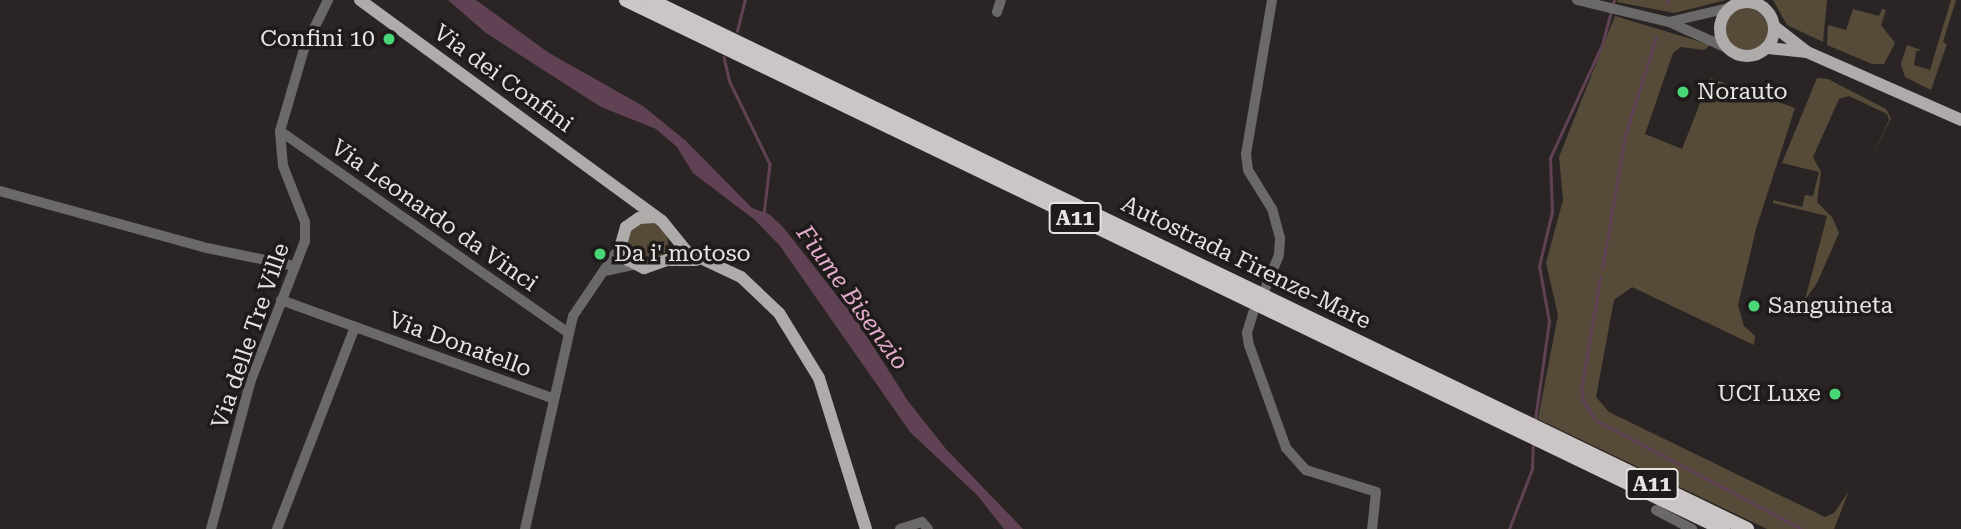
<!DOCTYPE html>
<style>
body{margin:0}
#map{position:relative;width:1961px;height:529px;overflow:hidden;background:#2a2524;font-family:"Roboto Serif",serif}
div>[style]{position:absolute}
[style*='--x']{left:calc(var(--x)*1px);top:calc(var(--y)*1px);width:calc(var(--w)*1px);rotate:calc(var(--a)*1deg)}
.green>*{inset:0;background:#564b39}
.round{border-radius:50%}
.water>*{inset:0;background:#604254}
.stream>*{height:2.5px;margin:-1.25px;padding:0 1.25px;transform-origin:1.25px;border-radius:1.25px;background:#604254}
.minor>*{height:10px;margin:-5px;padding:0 5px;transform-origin:5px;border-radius:5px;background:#6b6869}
.major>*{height:12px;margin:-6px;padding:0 6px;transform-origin:6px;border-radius:6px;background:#b0abab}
.major>.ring{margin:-6px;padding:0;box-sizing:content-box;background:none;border:12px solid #b0abab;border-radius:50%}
.highway>*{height:14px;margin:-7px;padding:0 7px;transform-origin:7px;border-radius:7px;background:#cbc5c6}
.dots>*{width:19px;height:19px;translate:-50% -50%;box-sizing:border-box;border:4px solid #201b1b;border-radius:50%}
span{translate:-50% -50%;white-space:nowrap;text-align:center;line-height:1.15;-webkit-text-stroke:7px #201b1b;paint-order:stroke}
.shield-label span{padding:2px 5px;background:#201b1b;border:2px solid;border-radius:5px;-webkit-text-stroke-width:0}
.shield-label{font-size:21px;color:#e6e3e2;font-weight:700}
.poi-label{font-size:23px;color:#e6e3e2}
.right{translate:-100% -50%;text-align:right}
.left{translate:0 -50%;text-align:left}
.street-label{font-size:23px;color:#e6e3e2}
.water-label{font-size:24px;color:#e3abcb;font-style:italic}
</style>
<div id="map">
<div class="green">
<i style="clip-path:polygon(1726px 0,1674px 13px,1617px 2px,1617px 0)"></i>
<i style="clip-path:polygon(1773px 0,1827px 0,1823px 42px,1787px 25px)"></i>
<i style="clip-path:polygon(1951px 0,1956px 0,1943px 42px,1947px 44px,1931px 90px,1905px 77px,1901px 64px,1907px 45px,1921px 50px,1916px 51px,1914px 65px,1930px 70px)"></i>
<i class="round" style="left:1725px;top:7px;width:44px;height:44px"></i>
<i style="clip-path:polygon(1853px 9px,1879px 16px,1882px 9px,1886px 10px,1881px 25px,1895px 43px,1884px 64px,1872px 64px,1827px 45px,1828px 25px,1846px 30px)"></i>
<i style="clip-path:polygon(1615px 16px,1711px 45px,1704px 50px,1681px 47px,1673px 53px,1645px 134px,1682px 149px,1710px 78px,1795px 108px,1756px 229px,1738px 305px,1744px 326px,1755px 336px,1754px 345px,1632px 287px,1614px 300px,1596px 397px,1609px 412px,1825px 517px,1834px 513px,1849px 491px,1834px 529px,1767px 529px,1538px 419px,1558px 315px,1546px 263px,1563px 200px,1559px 157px)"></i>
<i style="clip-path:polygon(1817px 78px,1828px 79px,1886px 109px,1891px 118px,1871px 160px,1889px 120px,1887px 114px,1849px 96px,1839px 99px,1813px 157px,1821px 172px,1817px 202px,1832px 217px,1839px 233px,1817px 283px,1805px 300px,1827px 216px,1773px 203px,1773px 200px,1802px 207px,1805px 195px,1813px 196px,1819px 172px,1782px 163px)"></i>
<i class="round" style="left:628px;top:222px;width:40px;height:40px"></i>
</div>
<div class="water">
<i style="clip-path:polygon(448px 0,476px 0,549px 53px,643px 106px,685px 140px,752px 208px,769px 214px,783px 227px,857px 321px,908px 401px,946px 449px,1023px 529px,1004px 529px,977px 495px,910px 432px,780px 246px,755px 220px,693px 173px,677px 147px,656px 129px,601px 107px,486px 33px)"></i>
</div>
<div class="stream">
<i style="--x:1667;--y:3;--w:3;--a:-72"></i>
<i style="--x:737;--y:31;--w:32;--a:-76"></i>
<i style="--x:724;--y:57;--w:26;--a:77"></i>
<i style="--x:730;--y:82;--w:91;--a:64"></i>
<i style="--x:770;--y:164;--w:51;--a:96.7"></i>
<i style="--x:1602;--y:269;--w:135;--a:-80.2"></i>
<i style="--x:1625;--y:136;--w:104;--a:-72.6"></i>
<i style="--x:1601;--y:276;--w:114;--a:99.6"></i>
<i style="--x:1582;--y:388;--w:12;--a:85"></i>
<i style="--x:1583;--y:400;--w:24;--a:57"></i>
<i style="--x:1596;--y:420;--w:233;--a:27.9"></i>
<i style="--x:1535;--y:420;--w:99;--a:-81.9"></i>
<i style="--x:1549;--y:322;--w:57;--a:-100.1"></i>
<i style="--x:1539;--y:266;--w:56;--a:-76.5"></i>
<i style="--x:1552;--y:212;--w:54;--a:-92.1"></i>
<i style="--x:1550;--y:158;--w:124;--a:-65.3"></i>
<i style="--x:1602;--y:45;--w:47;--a:-75.1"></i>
<i style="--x:1509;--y:529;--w:64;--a:-69"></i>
<i style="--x:1532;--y:469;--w:25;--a:-88"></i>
</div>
<div class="minor">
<i style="--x:1577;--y:0;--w:95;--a:13.4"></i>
<i style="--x:1669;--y:22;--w:64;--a:24.1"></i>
<i style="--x:997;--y:12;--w:13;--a:-72"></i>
<i style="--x:1669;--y:22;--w:62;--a:-13.1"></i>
<i style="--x:280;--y:131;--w:350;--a:35"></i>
<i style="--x:0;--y:191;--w:215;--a:15.4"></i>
<i style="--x:207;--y:248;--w:90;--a:11.6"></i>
<i style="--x:605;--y:271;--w:29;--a:-12"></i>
<i style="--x:1266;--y:287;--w:35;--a:-68"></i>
<i style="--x:1279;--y:254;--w:16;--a:-86"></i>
<i style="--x:1280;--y:238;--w:30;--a:-105"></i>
<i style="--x:1272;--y:209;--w:46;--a:-121.6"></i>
<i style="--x:1248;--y:170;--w:16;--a:-97"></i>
<i style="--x:1246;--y:154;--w:156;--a:-80.4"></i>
<i style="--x:281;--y:300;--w:288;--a:19.9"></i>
<i style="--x:1253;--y:313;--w:21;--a:107"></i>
<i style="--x:1247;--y:333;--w:12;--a:81"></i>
<i style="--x:1249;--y:345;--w:109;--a:70.2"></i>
<i style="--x:1286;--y:448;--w:30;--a:48"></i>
<i style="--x:1306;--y:470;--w:73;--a:17.4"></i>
<i style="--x:1376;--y:492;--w:37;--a:96"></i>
<i style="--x:1656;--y:510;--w:41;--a:27.8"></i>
<i style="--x:211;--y:529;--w:154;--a:-75"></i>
<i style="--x:251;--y:380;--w:149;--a:-68.8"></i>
<i style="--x:305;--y:241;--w:19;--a:-90"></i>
<i style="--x:305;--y:222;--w:60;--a:-111.4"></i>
<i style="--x:283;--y:166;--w:35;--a:-95"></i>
<i style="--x:280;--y:131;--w:85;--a:-73.7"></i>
<i style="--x:304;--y:49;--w:55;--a:-63.9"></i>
<i style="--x:277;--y:529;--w:217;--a:-68.9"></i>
<i style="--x:525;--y:529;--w:218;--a:-77.3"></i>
<i style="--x:573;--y:316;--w:86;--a:-55.9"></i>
<i style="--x:900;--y:529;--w:23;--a:-18"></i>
<i style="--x:922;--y:522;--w:9;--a:49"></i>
</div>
<div class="major">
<i style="--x:360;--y:0;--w:374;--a:36.2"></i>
<i style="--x:662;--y:221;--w:38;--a:51"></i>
<i style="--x:686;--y:251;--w:61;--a:25.3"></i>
<i style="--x:741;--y:277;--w:52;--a:43.5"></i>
<i style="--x:779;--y:313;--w:76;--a:58.4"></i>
<i style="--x:819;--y:378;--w:158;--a:72.7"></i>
<i class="ring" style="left:1720px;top:2px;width:42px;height:42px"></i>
<i style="--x:1768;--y:48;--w:39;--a:6"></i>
<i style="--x:1807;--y:52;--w:41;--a:-142"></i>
<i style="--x:1807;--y:52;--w:168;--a:23.8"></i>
<i style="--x:655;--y:217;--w:16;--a:176"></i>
<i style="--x:639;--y:218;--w:16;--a:145"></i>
<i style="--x:626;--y:227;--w:19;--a:106"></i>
<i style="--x:621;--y:245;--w:17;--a:65"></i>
<i style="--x:628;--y:260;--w:18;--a:27"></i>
<i style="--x:644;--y:268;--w:24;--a:-19"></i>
<i style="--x:667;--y:260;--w:29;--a:0"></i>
</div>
<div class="highway">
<i style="--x:626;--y:0;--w:1218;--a:25.74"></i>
<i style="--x:650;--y:0;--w:1218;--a:25.74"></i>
</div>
<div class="dots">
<i style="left:389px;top:39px;background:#4ad778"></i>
<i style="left:1683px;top:92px;background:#4ad778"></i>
<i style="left:600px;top:254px;background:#4ad778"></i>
<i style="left:1754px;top:306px;background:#4ad778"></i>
<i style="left:1835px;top:394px;background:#4ad778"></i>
</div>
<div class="shield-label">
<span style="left:1075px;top:218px">A11</span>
<span style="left:1652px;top:484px">A11</span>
</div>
<div class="poi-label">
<span class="right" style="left:375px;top:39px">Confini 10</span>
<span class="left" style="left:1697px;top:92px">Norauto</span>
<span class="left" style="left:614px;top:254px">Da i' motoso</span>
<span class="left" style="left:1768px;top:306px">Sanguineta</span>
<span class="right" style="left:1821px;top:394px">UCI Luxe</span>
</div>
<div class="street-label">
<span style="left:503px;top:79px;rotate:36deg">Via dei Confini</span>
<span style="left:434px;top:216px;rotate:35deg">Via Leonardo da Vinci</span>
<span style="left:1246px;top:263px;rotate:26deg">Autostrada Firenze-Mare</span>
<span style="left:251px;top:336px;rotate:-71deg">Via delle Tre Ville</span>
<span style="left:460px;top:345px;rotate:20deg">Via Donatello</span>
</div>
<div class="water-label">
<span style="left:852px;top:298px;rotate:54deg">Fiume Bisenzio</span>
</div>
</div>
